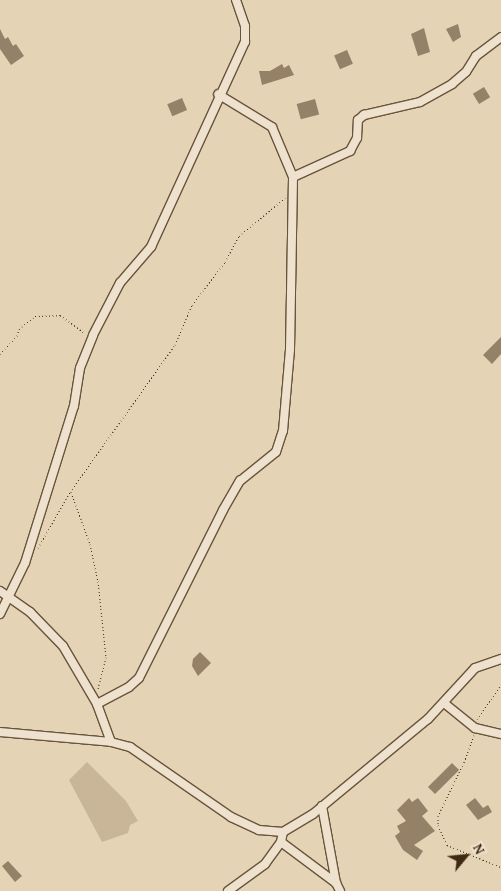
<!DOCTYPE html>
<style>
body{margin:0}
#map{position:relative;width:501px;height:891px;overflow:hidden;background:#e5d3b5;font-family:"Gentium Book Plus",serif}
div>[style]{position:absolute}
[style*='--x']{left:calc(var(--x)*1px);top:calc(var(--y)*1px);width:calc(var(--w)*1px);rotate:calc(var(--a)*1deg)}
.green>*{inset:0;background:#c9b699}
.building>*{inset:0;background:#958167;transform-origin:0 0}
.path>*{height:1px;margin-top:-0.5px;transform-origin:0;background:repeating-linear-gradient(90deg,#3f2912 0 1px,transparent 0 3.5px)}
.roads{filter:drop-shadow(1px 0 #68543b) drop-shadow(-1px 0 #68543b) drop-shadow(0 1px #68543b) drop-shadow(0 -1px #68543b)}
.minor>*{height:8px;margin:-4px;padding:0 4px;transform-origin:4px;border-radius:4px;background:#eee2cf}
span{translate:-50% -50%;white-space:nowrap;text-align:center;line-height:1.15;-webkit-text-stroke:4px #eee2cf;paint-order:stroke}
.north{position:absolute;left:441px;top:831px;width:50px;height:50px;-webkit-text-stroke:4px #eee2cf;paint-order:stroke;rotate:62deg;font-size:14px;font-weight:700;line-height:20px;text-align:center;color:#3f2912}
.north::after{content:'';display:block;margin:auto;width:18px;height:22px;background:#3f2912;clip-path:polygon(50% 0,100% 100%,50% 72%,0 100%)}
</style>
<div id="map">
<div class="green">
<i style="clip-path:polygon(87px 762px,126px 801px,138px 821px,130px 825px,128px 833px,102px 842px,69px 780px)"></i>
</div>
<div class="building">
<i style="clip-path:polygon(458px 24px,461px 37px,453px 42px,446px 29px)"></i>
<i style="clip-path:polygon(424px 28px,430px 52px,418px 56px,411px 34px)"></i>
<i style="clip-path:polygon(0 29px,5px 39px,8px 37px,13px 46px,16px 44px,24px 56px,11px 65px,0 49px)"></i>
<i style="left:347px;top:50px;width:15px;height:14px;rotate:67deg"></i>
<i style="clip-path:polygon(282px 64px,284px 68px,289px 65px,294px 75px,262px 85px,259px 71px,270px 71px)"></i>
<i style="left:484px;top:87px;width:12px;height:13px;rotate:59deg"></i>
<i style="left:182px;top:98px;width:13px;height:16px;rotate:67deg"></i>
<i style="left:315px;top:99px;width:16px;height:19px;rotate:75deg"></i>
<i style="clip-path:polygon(501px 337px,501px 354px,492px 364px,483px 355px)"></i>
<i style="clip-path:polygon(200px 652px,211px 663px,198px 676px,192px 666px,193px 659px)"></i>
<i style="left:452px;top:763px;width:10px;height:34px;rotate:45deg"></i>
<i style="clip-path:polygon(409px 798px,412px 802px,418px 798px,428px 811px,422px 816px,435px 831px,414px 845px,423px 851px,417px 860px,403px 850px,395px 836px,400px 832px,397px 826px,406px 821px,397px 810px)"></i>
<i style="clip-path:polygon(475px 798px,483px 808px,488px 805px,492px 812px,478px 820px,466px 805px)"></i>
<i style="clip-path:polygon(8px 861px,22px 876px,15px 882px,2px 866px)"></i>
</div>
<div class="path">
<i style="--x:0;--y:354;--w:25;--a:-47"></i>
<i style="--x:17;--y:336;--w:7;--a:-74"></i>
<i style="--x:19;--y:329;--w:21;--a:-39"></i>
<i style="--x:35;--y:316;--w:25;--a:-2"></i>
<i style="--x:60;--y:315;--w:31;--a:36"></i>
<i style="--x:71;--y:492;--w:55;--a:69.9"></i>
<i style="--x:90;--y:544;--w:38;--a:78"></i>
<i style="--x:98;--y:581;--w:76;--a:84"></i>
<i style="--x:106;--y:657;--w:34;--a:104"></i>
<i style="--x:38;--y:548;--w:64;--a:-60.3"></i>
<i style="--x:70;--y:492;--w:181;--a:-54.5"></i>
<i style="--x:175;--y:345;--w:43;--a:-67"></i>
<i style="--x:192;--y:305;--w:54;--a:-52.5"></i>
<i style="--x:225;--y:262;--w:30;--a:-62"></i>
<i style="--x:239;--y:236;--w:60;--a:-39.6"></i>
<i style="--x:477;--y:719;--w:42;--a:-54.8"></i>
<i style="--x:474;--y:735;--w:29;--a:110"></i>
<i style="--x:464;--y:762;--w:60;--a:115.7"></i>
<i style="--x:438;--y:816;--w:9;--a:90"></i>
<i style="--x:438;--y:825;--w:22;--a:66"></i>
<i style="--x:447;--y:845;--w:58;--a:22.2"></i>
</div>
<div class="roads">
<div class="minor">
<i style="--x:293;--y:177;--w:63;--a:-24.5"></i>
<i style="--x:350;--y:151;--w:15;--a:-62"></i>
<i style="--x:357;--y:138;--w:18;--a:-87"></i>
<i style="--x:358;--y:120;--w:8;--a:-40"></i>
<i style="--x:364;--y:115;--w:57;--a:-13.1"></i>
<i style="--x:420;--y:102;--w:37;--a:-29"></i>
<i style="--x:452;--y:84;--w:18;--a:-41"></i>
<i style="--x:466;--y:72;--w:19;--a:-58"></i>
<i style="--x:476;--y:56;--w:31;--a:-37"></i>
<i style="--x:0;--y:591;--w:37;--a:35"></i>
<i style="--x:30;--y:612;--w:47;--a:45.9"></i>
<i style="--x:63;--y:646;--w:67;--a:59.6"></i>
<i style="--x:97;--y:704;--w:40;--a:69.8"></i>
<i style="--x:0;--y:614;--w:57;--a:-63.9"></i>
<i style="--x:25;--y:563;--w:164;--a:-72.7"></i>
<i style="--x:74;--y:406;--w:38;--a:-81"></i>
<i style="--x:80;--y:368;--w:35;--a:-68"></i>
<i style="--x:93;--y:335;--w:59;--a:-62.6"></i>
<i style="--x:120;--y:283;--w:48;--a:-49.3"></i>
<i style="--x:151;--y:247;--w:226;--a:-65.4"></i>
<i style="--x:245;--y:42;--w:16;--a:-90"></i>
<i style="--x:245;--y:26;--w:28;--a:-109"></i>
<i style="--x:444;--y:703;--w:40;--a:39"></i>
<i style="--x:475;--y:728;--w:27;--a:13"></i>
<i style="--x:97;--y:704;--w:36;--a:-28"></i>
<i style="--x:129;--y:687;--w:13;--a:-42"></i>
<i style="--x:139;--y:678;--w:188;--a:-63.4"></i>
<i style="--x:223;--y:510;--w:34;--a:-60"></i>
<i style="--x:240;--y:481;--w:46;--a:-38.9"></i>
<i style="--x:276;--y:452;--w:22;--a:-72"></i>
<i style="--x:283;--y:431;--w:81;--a:-85.1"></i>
<i style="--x:290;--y:350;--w:173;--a:-89"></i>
<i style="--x:293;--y:177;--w:54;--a:-112.8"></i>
<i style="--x:272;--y:127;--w:63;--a:-148.6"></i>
<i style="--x:0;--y:732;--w:111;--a:5.1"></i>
<i style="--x:111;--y:742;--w:20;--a:15"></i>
<i style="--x:130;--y:747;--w:123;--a:34.7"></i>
<i style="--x:231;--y:817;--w:31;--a:25"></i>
<i style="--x:259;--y:830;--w:24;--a:5"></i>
<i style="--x:283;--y:832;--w:35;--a:-31"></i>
<i style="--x:313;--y:814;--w:149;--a:-39.6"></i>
<i style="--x:428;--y:719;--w:69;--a:-47.3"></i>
<i style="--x:475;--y:668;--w:28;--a:-19"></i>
<i style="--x:322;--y:806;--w:78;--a:79.7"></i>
<i style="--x:336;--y:883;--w:9;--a:63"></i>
<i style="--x:281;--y:842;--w:69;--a:36.7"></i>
<i style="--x:228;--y:891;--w:46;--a:-36.1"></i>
<i style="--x:265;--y:864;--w:27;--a:-54"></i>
<i style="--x:281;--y:842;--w:10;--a:-79"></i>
</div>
</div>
<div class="north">N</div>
</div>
